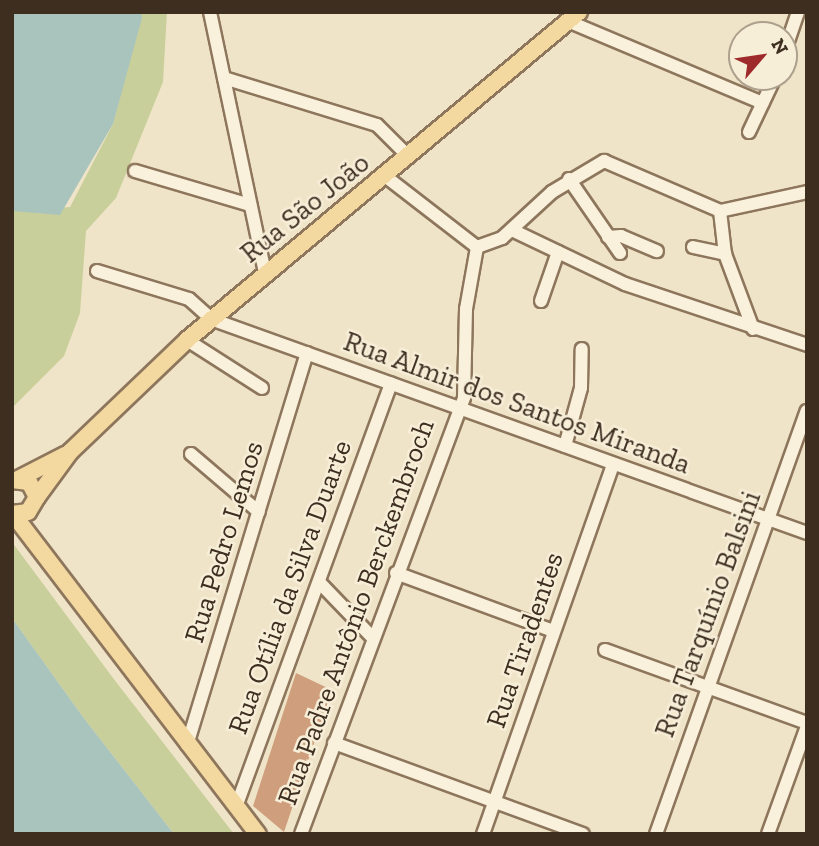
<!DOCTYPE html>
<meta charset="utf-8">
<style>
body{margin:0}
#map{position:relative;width:819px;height:846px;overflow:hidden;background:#f0e4c8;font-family:"Zilla Slab",serif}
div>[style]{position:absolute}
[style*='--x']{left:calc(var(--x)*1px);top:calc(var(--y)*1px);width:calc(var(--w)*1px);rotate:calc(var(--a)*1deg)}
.green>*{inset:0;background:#c9cf9b}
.water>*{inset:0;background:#a9c4bc}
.building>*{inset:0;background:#cf9f7d}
.roads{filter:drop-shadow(2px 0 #8d765c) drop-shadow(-2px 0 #8d765c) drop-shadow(0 2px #8d765c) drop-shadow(0 -2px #8d765c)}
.minor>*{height:12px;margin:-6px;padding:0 6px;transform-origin:6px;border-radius:6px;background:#faf1dc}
.major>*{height:16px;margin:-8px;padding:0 8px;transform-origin:8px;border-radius:8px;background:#f3d9a0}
span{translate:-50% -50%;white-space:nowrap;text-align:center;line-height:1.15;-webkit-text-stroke:5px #f7eed8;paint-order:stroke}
.street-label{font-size:28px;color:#3d2e20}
.frame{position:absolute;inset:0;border:14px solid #3d2e20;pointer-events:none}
.north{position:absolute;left:728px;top:21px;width:70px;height:70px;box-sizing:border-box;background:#f7eed8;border:2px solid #ada18e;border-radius:50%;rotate:61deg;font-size:19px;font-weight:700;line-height:28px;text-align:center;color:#3d2e20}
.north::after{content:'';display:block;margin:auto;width:24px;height:32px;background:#9e2a2b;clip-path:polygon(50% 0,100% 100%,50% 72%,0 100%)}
</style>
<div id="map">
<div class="green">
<i style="clip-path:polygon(141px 12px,167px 12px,163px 82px,116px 198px,86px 231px,80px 313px,64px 356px,12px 408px,12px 211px,70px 207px,113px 124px)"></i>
<i style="clip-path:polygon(12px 542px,113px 678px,234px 834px,174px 834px,83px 717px,12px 618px)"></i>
</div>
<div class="water">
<i style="clip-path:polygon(12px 12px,141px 12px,142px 18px,113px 124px,60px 215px,12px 211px)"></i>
<i style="clip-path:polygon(12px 618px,83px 717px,174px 834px,12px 834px)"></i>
</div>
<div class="building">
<i style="clip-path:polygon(296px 673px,332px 690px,284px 832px,253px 806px)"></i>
</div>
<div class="roads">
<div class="minor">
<i style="--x:210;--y:12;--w:268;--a:78.1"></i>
<i style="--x:570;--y:22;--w:209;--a:22.8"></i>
<i style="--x:784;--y:53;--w:43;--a:-71.1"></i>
<i style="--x:224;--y:78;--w:160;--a:17.1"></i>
<i style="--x:377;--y:125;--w:45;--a:45"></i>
<i style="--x:749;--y:132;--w:61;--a:-64.7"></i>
<i style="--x:135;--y:171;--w:120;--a:16.5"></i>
<i style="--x:385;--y:176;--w:116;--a:37.7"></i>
<i style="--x:569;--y:179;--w:90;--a:55.4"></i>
<i style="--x:720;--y:211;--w:43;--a:83.4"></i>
<i style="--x:725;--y:254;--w:80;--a:69.5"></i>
<i style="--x:512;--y:230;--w:125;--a:25.5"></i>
<i style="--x:625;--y:284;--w:192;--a:18.5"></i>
<i style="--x:608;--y:237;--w:13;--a:-4"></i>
<i style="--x:621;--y:236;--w:39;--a:23"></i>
<i style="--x:693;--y:247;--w:33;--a:12"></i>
<i style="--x:97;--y:271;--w:96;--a:16.9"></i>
<i style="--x:189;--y:299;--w:30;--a:42"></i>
<i style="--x:211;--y:319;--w:633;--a:19.75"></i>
<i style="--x:541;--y:301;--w:52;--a:-70.9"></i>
<i style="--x:187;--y:340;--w:89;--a:32.6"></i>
<i style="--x:565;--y:446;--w:60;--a:-74.6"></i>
<i style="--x:581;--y:388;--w:39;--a:-89"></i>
<i style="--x:191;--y:454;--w:89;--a:40.5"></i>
<i style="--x:396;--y:573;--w:168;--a:20.2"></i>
<i style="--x:320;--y:583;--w:76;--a:46.1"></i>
<i style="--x:605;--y:650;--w:215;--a:19.9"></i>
<i style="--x:334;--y:743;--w:265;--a:20.1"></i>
<i style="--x:187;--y:745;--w:410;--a:-73"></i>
<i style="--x:236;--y:807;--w:451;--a:-69.9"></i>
<i style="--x:301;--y:834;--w:466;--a:-69.5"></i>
<i style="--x:464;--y:397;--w:88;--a:-88.7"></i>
<i style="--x:466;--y:309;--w:63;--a:-79.9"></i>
<i style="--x:477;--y:247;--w:27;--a:-20"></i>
<i style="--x:502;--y:238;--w:68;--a:-42.6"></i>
<i style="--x:552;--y:192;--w:61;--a:-30.8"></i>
<i style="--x:604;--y:161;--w:126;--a:23.3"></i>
<i style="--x:720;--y:211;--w:89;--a:-12.3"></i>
<i style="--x:483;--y:834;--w:392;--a:-70.6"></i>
<i style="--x:656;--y:834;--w:449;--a:-70.4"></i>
<i style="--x:768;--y:834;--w:115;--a:-70.1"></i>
</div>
<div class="major">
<i style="--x:18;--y:479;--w:53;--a:-27.1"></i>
<i style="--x:12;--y:480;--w:17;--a:7"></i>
<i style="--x:29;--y:482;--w:17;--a:62"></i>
<i style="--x:37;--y:497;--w:17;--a:121"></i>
<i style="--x:28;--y:512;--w:16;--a:173"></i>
<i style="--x:37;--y:497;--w:56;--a:-53.7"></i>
<i style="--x:70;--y:452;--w:162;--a:-43.7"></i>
<i style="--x:187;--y:340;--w:511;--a:-39.92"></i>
<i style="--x:13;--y:514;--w:403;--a:52.6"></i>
</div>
</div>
<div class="street-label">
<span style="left:305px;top:208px;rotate:-39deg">Rua São João</span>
<span style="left:517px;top:403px;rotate:20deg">Rua Almir dos Santos Miranda</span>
<span style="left:224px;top:542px;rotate:-73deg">Rua Pedro Lemos</span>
<span style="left:290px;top:587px;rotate:-70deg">Rua Otília da Silva Duarte</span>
<span style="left:356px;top:612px;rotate:-70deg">Rua Padre Antônio Berckembroch</span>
<span style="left:708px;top:614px;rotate:-70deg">Rua Tarquínio Balsini</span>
<span style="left:525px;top:640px;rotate:-71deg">Rua Tiradentes</span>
</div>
<div class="frame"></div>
<div class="north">N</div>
</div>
